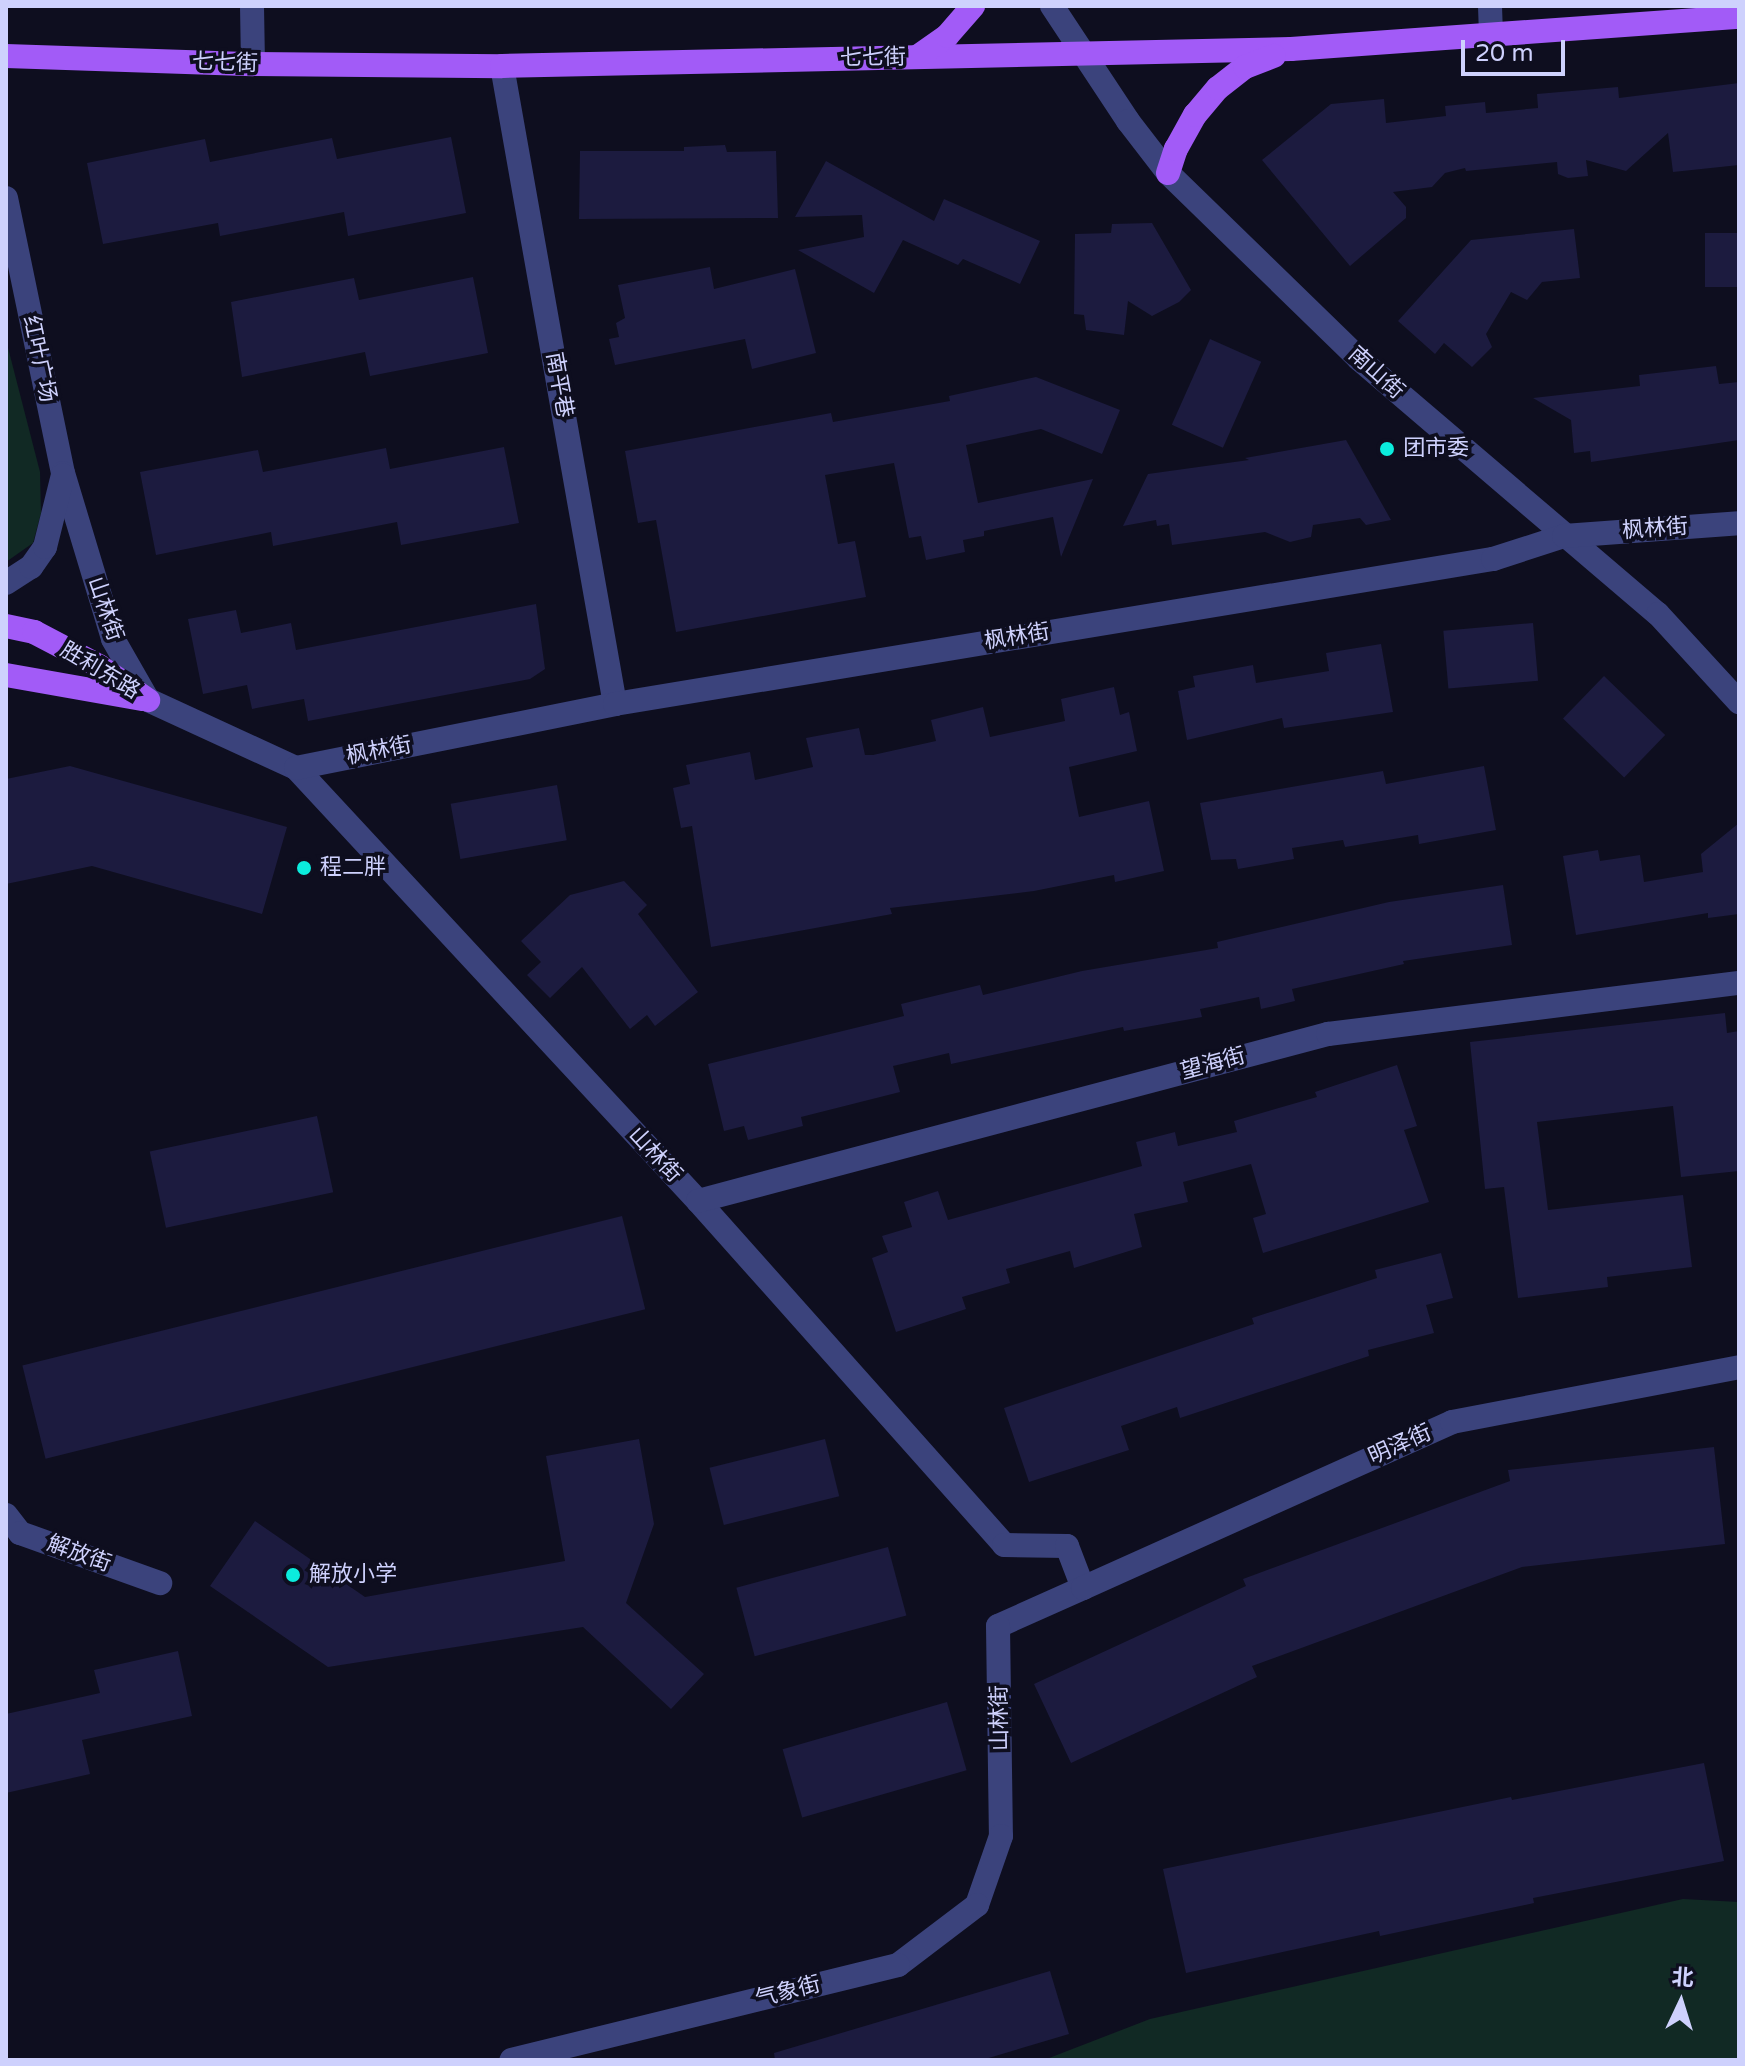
<!DOCTYPE html>
<meta charset="utf-8">
<style>
body{margin:0}
#map{position:relative;width:1745px;height:2066px;overflow:hidden;background:#0e0e1f;font-family:"Varela Round","Noto Sans SC",sans-serif}
div>[style]{position:absolute}
[style*='--x']{left:calc(var(--x)*1px);top:calc(var(--y)*1px);width:calc(var(--w)*1px);rotate:calc(var(--a)*1deg)}
.green>*{inset:0;background:#112924}
.building>*{inset:0;background:#1c1b3f;transform-origin:0 0}
.minor>*{height:24px;margin:-12px;padding:0 12px;transform-origin:12px;border-radius:12px;background:#3b437c}
.major>*{height:24px;margin:-12px;padding:0 12px;transform-origin:12px;border-radius:12px;background:#a25bf7}
.dots>*{width:22px;height:22px;translate:-50% -50%;box-sizing:border-box;border:4px solid #0e0e1f;border-radius:50%}
span{translate:-50% -50%;white-space:nowrap;text-align:center;line-height:1.15;-webkit-text-stroke:7px #0e0e1f;paint-order:stroke}
.street-label{font-size:22px;color:#ced1fd}
.poi-label{font-size:22px;color:#ced1fd}
.left{translate:0 -50%;text-align:left}
.frame{position:absolute;inset:0;border:8px solid #ced1fd;pointer-events:none}
.north{position:absolute;left:1641px;top:1962px;width:80px;height:80px;-webkit-text-stroke:6px #0e0e1f;paint-order:stroke;rotate:4deg;font-size:22px;font-weight:700;line-height:32px;text-align:center;color:#ced1fd}
.north::after{content:'';display:block;margin:auto;width:28px;height:36px;background:#ced1fd;clip-path:polygon(50% 0,100% 100%,50% 72%,0 100%)}
.scale{position:absolute;left:1461px;top:40px;width:104px;height:36px;box-sizing:border-box;border:4px solid #ced1fd;border-top:0;padding-left:10px;font-size:24px;line-height:28px;white-space:nowrap;color:#ced1fd;-webkit-text-stroke:6px #0e0e1f;paint-order:stroke}
</style>
<div id="map">
<div class="green">
<i style="clip-path:polygon(6px 340px,40px 472px,41px 513px,33px 543px,6px 562px)"></i>
<i style="clip-path:polygon(1683px 1899px,1739px 1902px,1739px 2060px,1044px 2060px,1150px 2019px)"></i>
</div>
<div class="building">
<i style="clip-path:polygon(1739px 83px,1739px 165px,1673px 172px,1668px 133px,1626px 171px,1586px 160px,1588px 176px,1568px 178px,1558px 174px,1557px 162px,1466px 171px,1465px 168px,1445px 173px,1432px 187px,1393px 192px,1406px 207px,1406px 218px,1350px 266px,1262px 160px,1331px 104px,1384px 99px,1386px 123px,1446px 116px,1445px 106px,1485px 102px,1486px 113px,1538px 108px,1537px 94px,1618px 87px,1619px 98px)"></i>
<i style="clip-path:polygon(451px 137px,466px 213px,348px 236px,344px 212px,220px 236px,218px 223px,103px 244px,87px 163px,205px 139px,210px 162px,332px 138px,337px 159px)"></i>
<i style="clip-path:polygon(725px 145px,727px 152px,776px 151px,778px 218px,579px 219px,580px 151px,684px 151px,684px 147px)"></i>
<i style="clip-path:polygon(826px 161px,934px 221px,944px 199px,1040px 241px,1020px 284px,963px 259px,958px 265px,903px 240px,874px 293px,798px 250px,864px 237px,862px 215px,795px 217px)"></i>
<i style="clip-path:polygon(1152px 223px,1191px 290px,1179px 302px,1152px 316px,1128px 301px,1124px 335px,1086px 330px,1084px 315px,1074px 314px,1075px 234px,1111px 233px,1112px 224px)"></i>
<i style="clip-path:polygon(1574px 229px,1580px 278px,1542px 282px,1527px 300px,1511px 292px,1486px 334px,1492px 347px,1472px 367px,1444px 343px,1435px 354px,1398px 321px,1471px 240px)"></i>
<i style="left:1739px;top:233px;width:54px;height:34px;rotate:90deg"></i>
<i style="clip-path:polygon(710px 267px,714px 289px,795px 269px,816px 353px,752px 369px,745px 339px,615px 365px,609px 339px,619px 337px,616px 323px,625px 318px,618px 285px)"></i>
<i style="clip-path:polygon(473px 277px,488px 353px,370px 376px,365px 352px,242px 377px,231px 302px,354px 278px,359px 300px)"></i>
<i style="left:1210px;top:339px;width:56px;height:94px;rotate:24deg"></i>
<i style="clip-path:polygon(1716px 366px,1719px 384px,1739px 382px,1739px 440px,1591px 462px,1590px 451px,1574px 453px,1571px 420px,1533px 398px,1640px 386px,1639px 375px)"></i>
<i style="clip-path:polygon(1036px 377px,1120px 410px,1102px 454px,1041px 429px,966px 445px,978px 503px,1093px 479px,1061px 557px,1053px 517px,984px 531px,984px 536px,963px 540px,965px 552px,926px 560px,921px 536px,909px 538px,894px 463px,825px 475px,838px 544px,855px 541px,866px 597px,676px 632px,656px 520px,638px 523px,625px 451px,831px 413px,833px 422px,950px 401px,949px 396px)"></i>
<i style="clip-path:polygon(1346px 440px,1391px 520px,1366px 525px,1360px 518px,1313px 525px,1311px 537px,1290px 542px,1265px 532px,1172px 545px,1169px 524px,1157px 526px,1156px 520px,1123px 526px,1148px 474px,1249px 460px,1245px 458px)"></i>
<i style="clip-path:polygon(504px 447px,519px 523px,401px 545px,397px 522px,273px 546px,271px 532px,156px 555px,140px 472px,258px 450px,263px 472px,386px 448px,390px 469px)"></i>
<i style="clip-path:polygon(536px 604px,545px 669px,530px 679px,308px 721px,304px 699px,252px 709px,247px 685px,203px 694px,188px 619px,236px 610px,241px 633px,291px 623px,296px 650px)"></i>
<i style="left:1533px;top:623px;width:58px;height:90px;rotate:85deg"></i>
<i style="clip-path:polygon(1381px 644px,1393px 712px,1284px 728px,1282px 718px,1187px 740px,1178px 691px,1195px 687px,1193px 676px,1253px 665px,1256px 683px,1329px 671px,1326px 653px)"></i>
<i style="left:1604px;top:676px;width:85px;height:59px;rotate:44deg"></i>
<i style="clip-path:polygon(1114px 687px,1120px 715px,1129px 712px,1137px 751px,1069px 767px,1079px 817px,1149px 801px,1164px 871px,1115px 882px,1114px 875px,1034px 891px,890px 908px,892px 914px,711px 947px,692px 826px,681px 828px,673px 788px,690px 784px,686px 765px,750px 752px,755px 780px,813px 767px,806px 738px,859px 728px,865px 755px,873px 755px,936px 741px,931px 720px,983px 707px,990px 737px,1065px 721px,1061px 699px)"></i>
<i style="clip-path:polygon(70px 766px,287px 827px,262px 914px,92px 866px,6px 884px,6px 779px)"></i>
<i style="clip-path:polygon(1484px 766px,1496px 830px,1419px 844px,1418px 835px,1345px 847px,1343px 840px,1292px 848px,1294px 859px,1238px 869px,1236px 859px,1211px 860px,1200px 803px,1383px 771px,1386px 784px)"></i>
<i style="left:557px;top:785px;width:56px;height:108px;rotate:80deg"></i>
<i style="clip-path:polygon(1739px 823px,1739px 914px,1708px 918px,1708px 913px,1576px 935px,1563px 856px,1598px 850px,1600px 861px,1640px 855px,1644px 882px,1703px 872px,1701px 854px)"></i>
<i style="clip-path:polygon(624px 881px,647px 905px,638px 914px,698px 992px,655px 1026px,647px 1015px,630px 1029px,582px 967px,550px 998px,527px 975px,541px 962px,521px 941px,570px 895px)"></i>
<i style="clip-path:polygon(1503px 885px,1512px 945px,1403px 961px,1404px 964px,1292px 989px,1295px 1001px,1261px 1009px,1259px 997px,1200px 1009px,1202px 1017px,1124px 1031px,1123px 1027px,951px 1064px,949px 1053px,893px 1066px,900px 1092px,801px 1117px,803px 1126px,748px 1140px,744px 1126px,724px 1131px,708px 1064px,904px 1016px,901px 1004px,980px 985px,983px 995px,1082px 971px,1218px 948px,1217px 942px,1389px 902px)"></i>
<i style="clip-path:polygon(1725px 1013px,1727px 1033px,1739px 1031px,1739px 1171px,1681px 1177px,1673px 1106px,1537px 1122px,1548px 1210px,1683px 1195px,1692px 1267px,1607px 1277px,1608px 1287px,1518px 1298px,1504px 1187px,1485px 1189px,1470px 1042px)"></i>
<i style="clip-path:polygon(1397px 1065px,1417px 1126px,1404px 1130px,1429px 1202px,1263px 1253px,1253px 1218px,1266px 1214px,1251px 1164px,1183px 1182px,1188px 1202px,1134px 1214px,1142px 1247px,1074px 1268px,1070px 1251px,1006px 1269px,1010px 1283px,962px 1297px,966px 1309px,896px 1332px,872px 1258px,888px 1252px,882px 1236px,912px 1227px,904px 1202px,938px 1191px,948px 1220px,1142px 1166px,1136px 1142px,1175px 1132px,1178px 1146px,1237px 1132px,1234px 1121px,1317px 1097px,1315px 1092px)"></i>
<i style="left:317px;top:1116px;width:78px;height:171px;rotate:78deg"></i>
<i style="left:622px;top:1216px;width:96px;height:618px;rotate:76deg"></i>
<i style="clip-path:polygon(1441px 1253px,1453px 1298px,1426px 1305px,1434px 1333px,1368px 1350px,1369px 1356px,1180px 1418px,1177px 1407px,1121px 1426px,1129px 1450px,1029px 1482px,1004px 1408px,1254px 1324px,1252px 1318px,1377px 1278px,1375px 1270px)"></i>
<i style="clip-path:polygon(639px 1439px,654px 1524px,626px 1603px,704px 1674px,671px 1709px,583px 1627px,328px 1667px,210px 1586px,255px 1521px,365px 1597px,565px 1561px,546px 1456px)"></i>
<i style="left:825px;top:1439px;width:59px;height:119px;rotate:76deg"></i>
<i style="clip-path:polygon(1714px 1447px,1725px 1544px,1522px 1567px,1252px 1666px,1257px 1677px,1071px 1763px,1034px 1684px,1246px 1586px,1243px 1579px,1510px 1481px,1508px 1470px)"></i>
<i style="left:888px;top:1547px;width:71px;height:157px;rotate:75deg"></i>
<i style="clip-path:polygon(178px 1651px,192px 1716px,82px 1740px,90px 1774px,6px 1793px,6px 1714px,100px 1693px,94px 1670px)"></i>
<i style="left:947px;top:1702px;width:71px;height:171px;rotate:74deg"></i>
<i style="clip-path:polygon(1704px 1763px,1724px 1861px,1533px 1898px,1534px 1903px,1380px 1936px,1379px 1931px,1186px 1973px,1163px 1869px,1511px 1797px,1512px 1800px)"></i>
<i style="clip-path:polygon(1050px 1971px,1069px 2034px,982px 2060px,775px 2060px,774px 2053px)"></i>
</div>
<div class="minor">
<i style="--x:252;--y:6;--w:58;--a:89"></i>
<i style="--x:1052;--y:6;--w:138;--a:56.5"></i>
<i style="--x:1128;--y:121;--w:66;--a:52.4"></i>
<i style="--x:1168;--y:173;--w:267;--a:44.2"></i>
<i style="--x:1359;--y:359;--w:393;--a:40.5"></i>
<i style="--x:1658;--y:614;--w:120;--a:47.4"></i>
<i style="--x:1490;--y:6;--w:29;--a:88"></i>
<i style="--x:502;--y:66;--w:648;--a:79.96"></i>
<i style="--x:6;--y:198;--w:281;--a:78.3"></i>
<i style="--x:63;--y:473;--w:173;--a:73.2"></i>
<i style="--x:113;--y:639;--w:70;--a:60.2"></i>
<i style="--x:148;--y:700;--w:163;--a:24.7"></i>
<i style="--x:296;--y:768;--w:591;--a:47.13"></i>
<i style="--x:698;--y:1201;--w:460;--a:48.3"></i>
<i style="--x:1004;--y:1545;--w:63;--a:0.9"></i>
<i style="--x:1067;--y:1546;--w:45;--a:69.1"></i>
<i style="--x:1083;--y:1588;--w:93;--a:155.9"></i>
<i style="--x:998;--y:1626;--w:210;--a:89.2"></i>
<i style="--x:1001;--y:1836;--w:73;--a:109.2"></i>
<i style="--x:977;--y:1905;--w:99;--a:142.8"></i>
<i style="--x:898;--y:1965;--w:398;--a:166.2"></i>
<i style="--x:6;--y:583;--w:30;--a:-33"></i>
<i style="--x:31;--y:567;--w:24;--a:-55"></i>
<i style="--x:45;--y:547;--w:74;--a:-76"></i>
<i style="--x:296;--y:768;--w:325;--a:-11.3"></i>
<i style="--x:615;--y:704;--w:890;--a:-9.38"></i>
<i style="--x:1493;--y:559;--w:75;--a:-17.9"></i>
<i style="--x:1564;--y:536;--w:175;--a:-4.2"></i>
<i style="--x:698;--y:1201;--w:652;--a:-14.85"></i>
<i style="--x:1328;--y:1034;--w:414;--a:-7.1"></i>
<i style="--x:6;--y:1515;--w:23;--a:52"></i>
<i style="--x:20;--y:1533;--w:149;--a:19.7"></i>
<i style="--x:1083;--y:1588;--w:405;--a:-24.2"></i>
<i style="--x:1452;--y:1422;--w:292;--a:-10.8"></i>
</div>
<div class="major">
<i style="--x:6;--y:56;--w:247;--a:1.9"></i>
<i style="--x:253;--y:64;--w:249;--a:0.5"></i>
<i style="--x:502;--y:66;--w:789;--a:-1.23"></i>
<i style="--x:1291;--y:49;--w:449;--a:-4.1"></i>
<i style="--x:917;--y:57;--w:37;--a:-35"></i>
<i style="--x:947;--y:36;--w:40;--a:-49"></i>
<i style="--x:1168;--y:173;--w:25;--a:-72"></i>
<i style="--x:1176;--y:149;--w:39;--a:-61"></i>
<i style="--x:1195;--y:115;--w:35;--a:-50"></i>
<i style="--x:1218;--y:88;--w:34;--a:-38"></i>
<i style="--x:1245;--y:67;--w:31;--a:-21"></i>
<i style="--x:6;--y:626;--w:29;--a:12"></i>
<i style="--x:34;--y:632;--w:73;--a:27.6"></i>
<i style="--x:99;--y:666;--w:60;--a:34.8"></i>
<i style="--x:6;--y:675;--w:138;--a:10"></i>
</div>
<div class="dots">
<i style="left:1387px;top:449px;background:#0becdd"></i>
<i style="left:304px;top:868px;background:#0becdd"></i>
<i style="left:293px;top:1575px;background:#0becdd"></i>
</div>
<div class="street-label">
<span style="left:873px;top:58px;rotate:-1deg">七七街</span>
<span style="left:225px;top:63px;rotate:2deg">七七街</span>
<span style="left:39px;top:359px;rotate:78deg">红叶广场</span>
<span style="left:1376px;top:373px;rotate:42deg">南山街</span>
<span style="left:559px;top:385px;rotate:80deg">南平巷</span>
<span style="left:1655px;top:529px;rotate:-4deg">枫林街</span>
<span style="left:105px;top:609px;rotate:71deg">山林街</span>
<span style="left:1017px;top:637px;rotate:-9deg">枫林街</span>
<span style="left:100px;top:671px;rotate:31deg">胜利东路</span>
<span style="left:379px;top:751px;rotate:-11deg">枫林街</span>
<span style="left:1213px;top:1064px;rotate:-15deg">望海街</span>
<span style="left:655px;top:1155px;rotate:47deg">山林街</span>
<span style="left:1400px;top:1445px;rotate:-24deg">明泽街</span>
<span style="left:79px;top:1554px;rotate:20deg">解放街</span>
<span style="left:1000px;top:1718px;rotate:-91deg">山林街</span>
<span style="left:788px;top:1992px;rotate:-14deg">气象街</span>
</div>
<div class="poi-label">
<span class="left" style="left:1403px;top:449px">团市委</span>
<span class="left" style="left:320px;top:868px">程二胖</span>
<span class="left" style="left:309px;top:1575px">解放小学</span>
</div>
<div class="frame"></div>
<div class="north">北</div>
<div class="scale">20 m</div>
</div>
